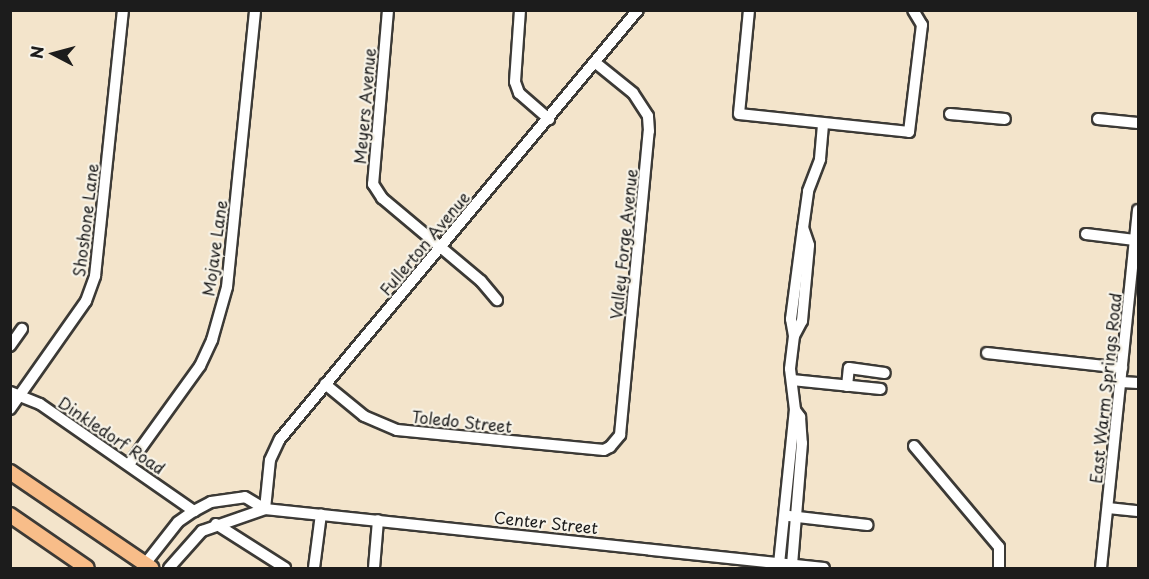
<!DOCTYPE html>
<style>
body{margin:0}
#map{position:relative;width:1149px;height:579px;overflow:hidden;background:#f3e4cb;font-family:"Playpen Sans",sans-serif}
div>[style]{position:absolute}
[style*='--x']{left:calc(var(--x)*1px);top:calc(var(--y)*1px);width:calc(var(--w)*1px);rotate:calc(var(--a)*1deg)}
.roads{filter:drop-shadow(2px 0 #3c3a36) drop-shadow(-2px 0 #3c3a36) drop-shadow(0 2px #3c3a36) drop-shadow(0 -2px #3c3a36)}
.minor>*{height:10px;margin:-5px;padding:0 5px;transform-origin:5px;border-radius:5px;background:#fff}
.major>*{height:14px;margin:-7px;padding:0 7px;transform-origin:7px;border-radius:7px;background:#f8bd89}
span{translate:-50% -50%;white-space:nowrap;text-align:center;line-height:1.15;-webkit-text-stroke:4.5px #f7f3e8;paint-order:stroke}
.street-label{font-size:16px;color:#1c1c1c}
.frame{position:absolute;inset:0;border:12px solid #1c1c1c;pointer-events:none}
.north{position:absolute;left:24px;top:24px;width:60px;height:60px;-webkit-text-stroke:4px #f7f3e8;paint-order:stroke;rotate:276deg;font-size:16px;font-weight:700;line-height:24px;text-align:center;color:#1c1c1c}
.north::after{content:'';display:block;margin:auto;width:21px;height:27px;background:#1c1c1c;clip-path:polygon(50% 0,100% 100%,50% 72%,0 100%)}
</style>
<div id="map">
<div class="roads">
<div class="minor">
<i style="--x:388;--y:10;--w:175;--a:94.9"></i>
<i style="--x:373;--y:184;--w:17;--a:57"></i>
<i style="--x:382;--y:198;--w:129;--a:40"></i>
<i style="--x:481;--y:281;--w:25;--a:50"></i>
<i style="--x:520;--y:10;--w:72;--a:94"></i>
<i style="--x:515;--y:82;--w:12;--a:70"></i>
<i style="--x:519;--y:93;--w:40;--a:41"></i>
<i style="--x:749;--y:10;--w:104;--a:95.5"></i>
<i style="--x:739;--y:114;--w:171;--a:6"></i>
<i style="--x:909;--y:132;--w:108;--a:-83.1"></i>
<i style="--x:922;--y:25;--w:17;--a:-121"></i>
<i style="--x:950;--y:114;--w:55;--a:5.2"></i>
<i style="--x:1098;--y:119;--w:40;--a:5.7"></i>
<i style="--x:803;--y:228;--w:37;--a:-82"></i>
<i style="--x:808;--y:191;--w:34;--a:-69"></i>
<i style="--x:820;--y:159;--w:35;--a:-85"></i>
<i style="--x:1086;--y:234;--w:49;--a:7"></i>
<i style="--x:794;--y:336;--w:17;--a:-62"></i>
<i style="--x:802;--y:321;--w:76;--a:-84.7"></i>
<i style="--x:809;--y:245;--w:18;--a:-109"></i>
<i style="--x:803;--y:228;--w:92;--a:97.5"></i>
<i style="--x:791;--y:319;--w:17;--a:80"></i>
<i style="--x:794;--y:336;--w:33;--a:97"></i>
<i style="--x:790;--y:369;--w:41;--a:83"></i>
<i style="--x:10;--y:346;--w:21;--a:-55"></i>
<i style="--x:987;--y:353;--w:136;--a:6.3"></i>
<i style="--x:792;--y:380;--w:89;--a:5.8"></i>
<i style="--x:1121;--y:382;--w:17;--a:3"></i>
<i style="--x:325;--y:384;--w:50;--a:39.4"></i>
<i style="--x:364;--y:416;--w:36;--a:23"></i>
<i style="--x:397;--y:430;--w:208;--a:5.5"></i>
<i style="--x:604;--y:450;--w:7;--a:-27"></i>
<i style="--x:610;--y:447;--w:16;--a:-50"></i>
<i style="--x:620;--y:435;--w:305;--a:-84.6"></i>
<i style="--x:649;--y:131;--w:15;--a:-94"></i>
<i style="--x:648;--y:116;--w:27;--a:-123"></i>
<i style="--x:633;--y:93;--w:48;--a:-141"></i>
<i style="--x:847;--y:386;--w:18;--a:-84"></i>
<i style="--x:849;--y:368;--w:36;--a:8"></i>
<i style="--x:10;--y:392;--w:32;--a:22"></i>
<i style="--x:40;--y:404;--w:188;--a:34.8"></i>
<i style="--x:10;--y:409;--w:132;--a:-54.9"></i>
<i style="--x:86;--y:301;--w:27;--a:-70"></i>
<i style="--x:95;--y:276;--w:267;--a:-84"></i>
<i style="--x:914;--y:446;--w:132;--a:49.9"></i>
<i style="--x:999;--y:547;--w:21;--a:90"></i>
<i style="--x:130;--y:463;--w:120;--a:-54.2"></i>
<i style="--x:200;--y:366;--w:29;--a:-65"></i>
<i style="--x:212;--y:340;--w:55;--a:-74.2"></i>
<i style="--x:227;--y:287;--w:278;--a:-84.2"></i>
<i style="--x:1108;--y:508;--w:30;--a:6"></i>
<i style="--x:265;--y:509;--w:49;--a:-84.2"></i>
<i style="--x:270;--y:460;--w:23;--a:-65"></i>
<i style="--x:280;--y:439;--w:559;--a:-50.16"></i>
<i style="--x:789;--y:516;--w:79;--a:6.6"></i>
<i style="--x:216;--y:524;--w:82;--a:32.5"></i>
<i style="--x:145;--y:564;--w:53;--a:-51.8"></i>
<i style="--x:178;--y:522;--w:19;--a:-35"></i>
<i style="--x:194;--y:511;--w:19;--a:-28"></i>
<i style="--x:211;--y:502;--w:34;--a:-8"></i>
<i style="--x:245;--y:497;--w:23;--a:31"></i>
<i style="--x:265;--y:509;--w:562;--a:6.03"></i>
<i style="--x:779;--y:564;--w:155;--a:-84.1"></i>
<i style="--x:795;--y:410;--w:9;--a:54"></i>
<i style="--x:800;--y:417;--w:26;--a:86"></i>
<i style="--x:802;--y:443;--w:122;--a:94.7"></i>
<i style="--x:169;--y:568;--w:50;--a:-48.3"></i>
<i style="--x:202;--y:531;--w:67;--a:-19.2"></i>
<i style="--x:314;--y:568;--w:54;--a:-82.6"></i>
<i style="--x:374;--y:568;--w:48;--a:-85.2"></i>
<i style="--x:1101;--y:568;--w:360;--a:-84.1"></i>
</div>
<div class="major">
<i style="--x:10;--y:472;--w:171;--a:34.2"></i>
<i style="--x:10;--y:515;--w:93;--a:34.5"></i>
</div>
</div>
<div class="street-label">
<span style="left:364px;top:106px;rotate:-85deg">Meyers Avenue</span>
<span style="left:85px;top:220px;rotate:-83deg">Shoshone Lane</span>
<span style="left:424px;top:243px;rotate:-50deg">Fullerton Avenue</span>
<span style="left:623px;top:244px;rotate:-84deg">Valley Forge Avenue</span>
<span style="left:214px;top:248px;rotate:-82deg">Mojave Lane</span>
<span style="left:1105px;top:388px;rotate:-84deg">East Warm Springs Road</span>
<span style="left:462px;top:421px;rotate:6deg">Toledo Street</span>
<span style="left:112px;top:435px;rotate:34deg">Dinkledorf Road</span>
<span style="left:546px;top:522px;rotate:6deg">Center Street</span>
</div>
<div class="frame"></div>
<div class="north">N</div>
</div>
